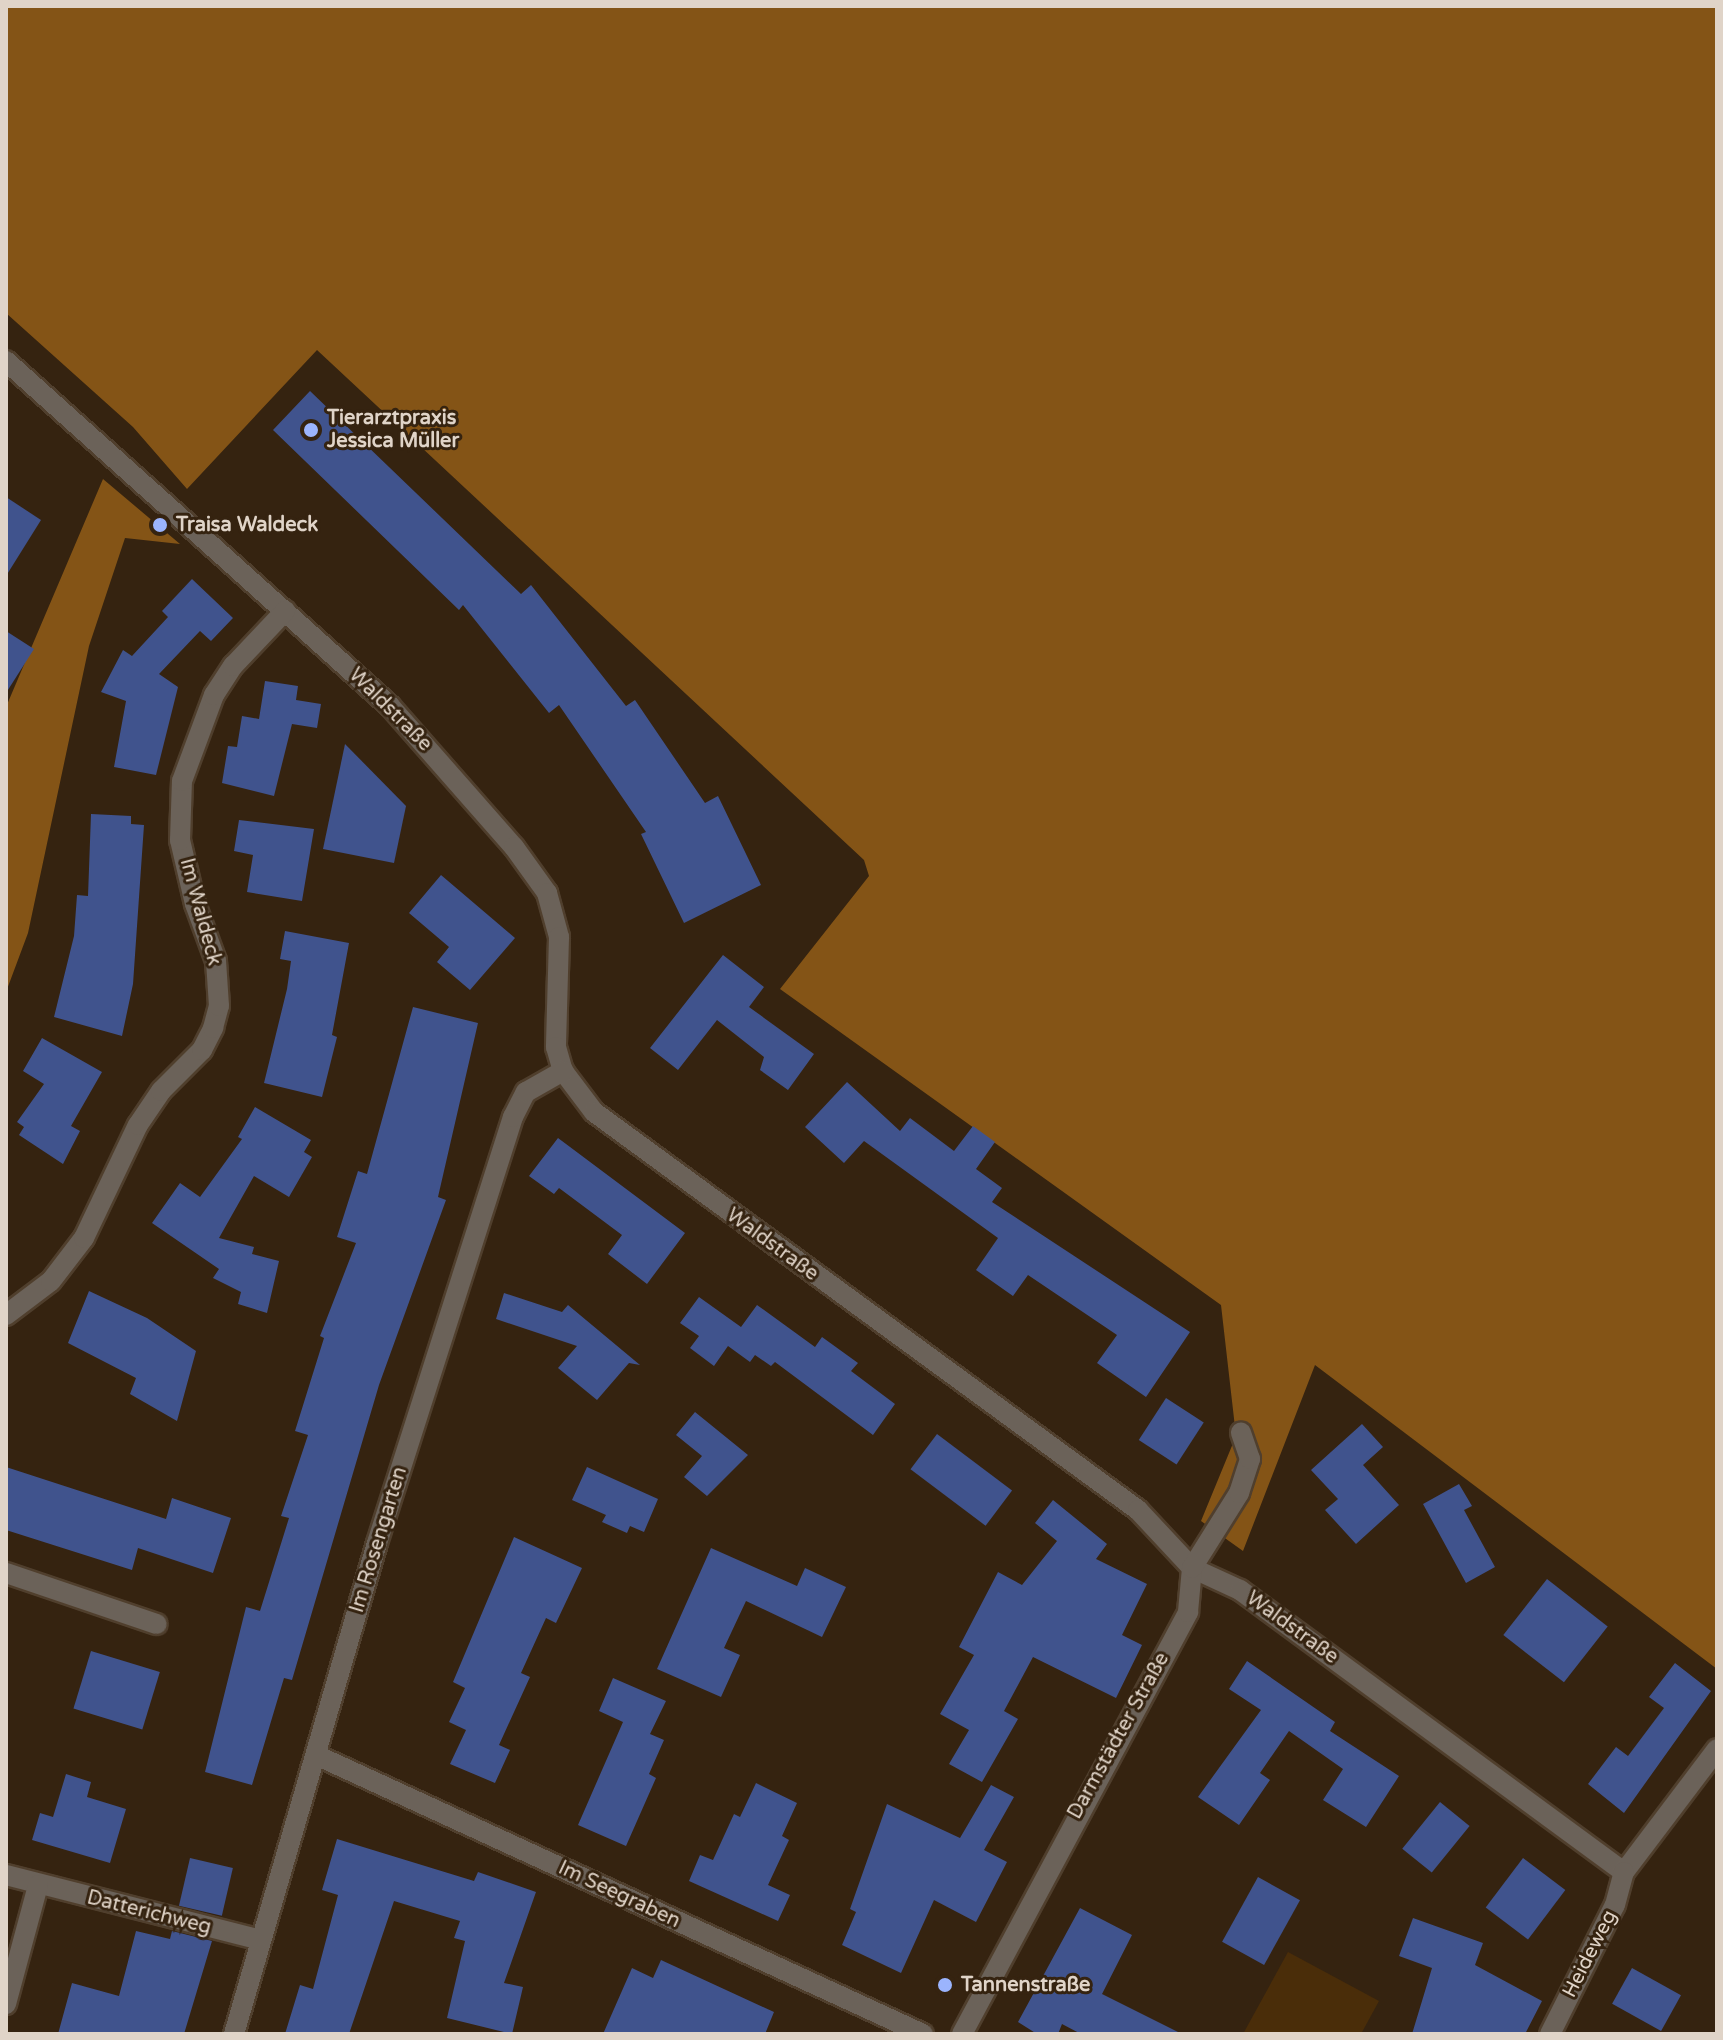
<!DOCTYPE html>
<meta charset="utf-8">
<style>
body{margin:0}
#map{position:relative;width:1723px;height:2040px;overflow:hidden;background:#352310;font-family:"Varela Round",sans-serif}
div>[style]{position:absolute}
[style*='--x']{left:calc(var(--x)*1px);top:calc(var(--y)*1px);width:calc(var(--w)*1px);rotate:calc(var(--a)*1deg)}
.green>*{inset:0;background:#4a2d09}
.forest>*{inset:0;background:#845416}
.building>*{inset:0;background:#40538d;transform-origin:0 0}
.roads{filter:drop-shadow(2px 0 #503f2d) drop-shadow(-2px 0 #503f2d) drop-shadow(0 2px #503f2d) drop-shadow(0 -2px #503f2d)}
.minor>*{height:20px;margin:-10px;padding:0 10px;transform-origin:10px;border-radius:10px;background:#6b6259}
.dots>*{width:22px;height:22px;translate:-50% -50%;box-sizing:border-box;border:4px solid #352310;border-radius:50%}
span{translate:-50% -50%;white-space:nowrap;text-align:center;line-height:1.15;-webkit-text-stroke:6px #352310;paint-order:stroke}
.poi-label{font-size:20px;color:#e0d4c8;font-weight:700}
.left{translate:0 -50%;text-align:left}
.street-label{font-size:20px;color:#e0d4c8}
.frame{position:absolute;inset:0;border:8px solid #e0d4c8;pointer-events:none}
</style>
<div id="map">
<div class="green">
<i style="clip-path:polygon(1288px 1952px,1379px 2001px,1361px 2034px,1243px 2034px)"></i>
</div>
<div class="forest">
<i style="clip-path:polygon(6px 6px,1717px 6px,1717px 1669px,1315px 1365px,1243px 1551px,1201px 1521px,1236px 1436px,1221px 1305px,780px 989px,869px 876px,864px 860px,317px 350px,187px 489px,133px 427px,6px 313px)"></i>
<i style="clip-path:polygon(103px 479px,180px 544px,125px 538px,89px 646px,28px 933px,6px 992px,6px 707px)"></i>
</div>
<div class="building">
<i style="clip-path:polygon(310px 391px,521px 594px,531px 585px,626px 706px,635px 700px,705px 803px,718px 796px,761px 885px,684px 923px,641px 834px,646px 832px,559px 705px,549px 713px,463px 605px,459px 610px,273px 430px)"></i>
<i style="clip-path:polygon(6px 497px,41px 520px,6px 576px)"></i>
<i style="clip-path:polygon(192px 579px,233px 618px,211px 641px,200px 631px,159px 674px,178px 687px,156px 775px,114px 767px,126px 701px,101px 692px,123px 650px,132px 656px,168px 617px,162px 611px)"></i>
<i style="clip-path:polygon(6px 631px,34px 649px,6px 693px)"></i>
<i style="clip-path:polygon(265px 681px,298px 686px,296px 700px,321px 704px,317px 728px,292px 724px,274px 796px,222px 783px,228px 746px,237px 747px,242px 716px,259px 719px)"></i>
<i style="clip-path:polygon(345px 744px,406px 806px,394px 863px,323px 849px)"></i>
<i style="clip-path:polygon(91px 814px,131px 816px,131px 824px,144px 825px,133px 984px,122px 1036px,54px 1017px,74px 936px,77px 895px,88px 896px)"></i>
<i style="clip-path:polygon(239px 820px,314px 829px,302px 901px,247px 892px,253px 855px,234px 851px)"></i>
<i style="clip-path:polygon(441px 875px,515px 938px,470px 990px,437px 962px,449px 947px,409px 913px)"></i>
<i style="clip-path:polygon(285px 931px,349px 943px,332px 1035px,337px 1037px,322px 1097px,264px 1083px,287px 989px,291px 961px,280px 959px)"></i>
<i style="clip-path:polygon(723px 955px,764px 987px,749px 1007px,814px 1054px,788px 1090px,760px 1070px,764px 1057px,717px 1020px,678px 1070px,650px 1048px)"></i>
<i style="clip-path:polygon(413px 1007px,478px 1023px,438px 1197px,446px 1200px,379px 1385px,292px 1680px,284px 1678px,252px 1785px,205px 1772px,246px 1607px,260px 1611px,289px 1518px,281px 1516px,308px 1435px,295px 1431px,324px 1338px,320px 1336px,356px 1243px,337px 1237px,358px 1171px,367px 1174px)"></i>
<i style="clip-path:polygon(42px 1038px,102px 1072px,71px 1126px,80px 1131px,63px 1164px,19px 1135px,24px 1127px,17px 1122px,44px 1084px,23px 1071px)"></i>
<i style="clip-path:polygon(847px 1082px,900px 1131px,910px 1118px,954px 1151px,973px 1126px,995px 1142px,976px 1169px,1002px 1188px,992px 1202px,1190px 1332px,1146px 1397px,1097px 1363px,1117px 1335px,1028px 1275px,1013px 1296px,976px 1270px,998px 1238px,864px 1141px,844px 1163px,805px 1127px)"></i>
<i style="clip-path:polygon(255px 1107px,311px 1140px,304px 1152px,312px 1157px,289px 1197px,254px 1176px,219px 1238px,254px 1247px,252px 1254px,279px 1261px,267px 1313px,238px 1304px,241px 1292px,213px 1278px,219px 1269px,152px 1223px,180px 1183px,200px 1197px,242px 1139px,238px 1137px)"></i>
<i style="clip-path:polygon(558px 1138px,685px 1233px,647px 1284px,608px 1254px,622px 1235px,559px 1188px,554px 1194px,529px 1176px)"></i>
<i style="clip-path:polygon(89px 1291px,147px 1318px,196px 1351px,177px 1421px,130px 1394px,136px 1378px,68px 1343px)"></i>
<i style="clip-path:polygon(504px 1293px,562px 1312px,568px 1305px,640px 1365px,629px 1363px,597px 1400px,558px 1368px,577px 1346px,496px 1319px)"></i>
<i style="clip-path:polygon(699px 1297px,741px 1327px,757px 1305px,815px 1347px,822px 1337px,858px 1363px,851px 1371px,895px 1404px,873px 1435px,775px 1362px,771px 1366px,755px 1355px,750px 1362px,728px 1346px,714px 1366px,690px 1348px,699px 1336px,680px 1323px)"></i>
<i style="left:1166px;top:1398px;width:45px;height:50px;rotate:33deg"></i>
<i style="clip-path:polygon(695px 1412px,748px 1455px,707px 1496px,684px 1477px,702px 1456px,676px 1435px)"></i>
<i style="clip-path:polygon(1362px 1424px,1383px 1447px,1363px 1465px,1399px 1505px,1356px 1544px,1325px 1510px,1338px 1499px,1311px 1470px)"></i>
<i style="left:937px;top:1434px;width:94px;height:44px;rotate:37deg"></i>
<i style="clip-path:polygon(6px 1467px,166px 1519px,172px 1498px,231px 1518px,213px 1573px,138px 1548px,132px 1570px,6px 1530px)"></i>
<i style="clip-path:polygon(587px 1467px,658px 1499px,644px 1532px,630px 1526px,627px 1533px,602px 1522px,606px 1515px,572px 1500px)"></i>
<i style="clip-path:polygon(1459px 1484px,1472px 1506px,1464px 1510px,1495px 1567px,1466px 1583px,1423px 1504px)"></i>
<i style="clip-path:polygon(1053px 1500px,1107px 1544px,1096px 1559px,1147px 1584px,1122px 1635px,1142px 1645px,1116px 1698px,1033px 1657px,1004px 1711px,1018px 1719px,982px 1782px,949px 1764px,969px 1730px,940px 1714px,974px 1655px,959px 1647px,998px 1572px,1022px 1585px,1057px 1541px,1035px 1523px)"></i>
<i style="clip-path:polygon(514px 1537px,582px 1568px,556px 1623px,546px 1618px,521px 1673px,530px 1677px,499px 1745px,510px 1750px,495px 1783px,450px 1764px,466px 1730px,449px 1722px,465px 1688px,453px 1682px)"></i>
<i style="clip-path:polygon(711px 1548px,797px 1586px,805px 1568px,846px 1587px,822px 1637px,746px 1601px,724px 1648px,740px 1655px,721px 1697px,657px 1669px)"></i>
<i style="left:1547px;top:1579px;width:77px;height:71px;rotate:38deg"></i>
<i style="left:91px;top:1651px;width:72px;height:60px;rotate:17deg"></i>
<i style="clip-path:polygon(1247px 1661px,1335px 1722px,1330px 1731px,1399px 1776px,1366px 1827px,1323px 1800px,1343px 1769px,1289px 1731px,1260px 1773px,1270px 1780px,1239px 1825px,1198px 1797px,1261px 1710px,1229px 1689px)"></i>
<i style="clip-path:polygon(1675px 1663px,1711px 1691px,1624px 1813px,1588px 1784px,1616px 1747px,1628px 1756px,1664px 1708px,1649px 1697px)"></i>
<i style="clip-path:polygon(613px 1678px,666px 1701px,650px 1734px,664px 1740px,649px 1774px,656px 1778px,626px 1846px,578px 1825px,623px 1722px,599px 1711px)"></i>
<i style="clip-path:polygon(66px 1774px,91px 1782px,87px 1797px,126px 1809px,110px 1863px,32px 1840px,40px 1813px,53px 1817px)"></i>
<i style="clip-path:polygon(756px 1783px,797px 1803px,782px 1836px,789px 1840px,768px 1885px,790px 1895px,778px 1921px,689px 1881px,700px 1855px,713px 1860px,734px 1814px,740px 1817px)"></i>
<i style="clip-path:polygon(991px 1785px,1014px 1797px,984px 1850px,1007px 1862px,976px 1922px,934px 1900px,901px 1973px,842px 1945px,856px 1912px,850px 1909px,887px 1804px,960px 1838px)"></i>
<i style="left:1440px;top:1802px;width:38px;height:60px;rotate:39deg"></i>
<i style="clip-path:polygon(337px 1839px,474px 1881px,478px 1872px,536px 1892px,504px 1983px,523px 1987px,512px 2034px,447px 2018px,465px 1941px,454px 1938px,460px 1921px,394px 1901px,349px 2034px,285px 2034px,300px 1985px,313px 1989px,338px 1895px,322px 1890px)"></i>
<i style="left:190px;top:1858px;width:44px;height:49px;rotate:13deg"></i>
<i style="left:1523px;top:1858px;width:53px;height:62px;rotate:37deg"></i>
<i style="left:1258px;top:1877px;width:48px;height:74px;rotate:29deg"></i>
<i style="clip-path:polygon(1080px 1908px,1132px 1935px,1102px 1994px,1182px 2034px,1081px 2034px,1062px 2024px,1058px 2034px,1037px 2034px,1018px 2022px)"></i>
<i style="clip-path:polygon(1413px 1918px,1483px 1943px,1475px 1965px,1542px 2001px,1525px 2034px,1412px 2034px,1432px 1968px,1399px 1956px)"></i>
<i style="clip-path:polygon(136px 1931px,170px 1939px,172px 1931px,212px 1941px,184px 2034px,58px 2034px,72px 1983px,119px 1996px)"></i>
<i style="clip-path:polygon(661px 1960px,774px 2012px,765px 2034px,603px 2034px,632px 1968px,653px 1978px)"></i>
<i style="left:1632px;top:1968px;width:56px;height:41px;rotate:29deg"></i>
</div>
<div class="roads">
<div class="minor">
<i style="--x:6;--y:361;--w:516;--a:41.94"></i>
<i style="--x:390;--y:706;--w:188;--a:48.7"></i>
<i style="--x:514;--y:847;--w:57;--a:54.3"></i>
<i style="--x:547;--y:893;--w:46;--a:74.7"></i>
<i style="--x:559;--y:937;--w:110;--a:91.6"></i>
<i style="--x:556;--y:1047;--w:25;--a:74"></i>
<i style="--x:563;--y:1071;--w:51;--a:52.9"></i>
<i style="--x:594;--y:1112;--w:674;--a:36.19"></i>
<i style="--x:1138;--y:1510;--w:79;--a:47"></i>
<i style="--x:1192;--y:1568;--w:53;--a:24.6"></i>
<i style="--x:1240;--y:1590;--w:476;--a:36.3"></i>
<i style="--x:1624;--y:1872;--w:154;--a:-52.9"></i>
<i style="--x:6;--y:1315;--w:56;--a:-37.1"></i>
<i style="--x:51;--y:1281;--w:54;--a:-52.5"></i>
<i style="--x:84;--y:1238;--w:125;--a:-64.5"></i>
<i style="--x:138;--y:1125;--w:41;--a:-55.9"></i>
<i style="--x:161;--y:1091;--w:58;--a:-45"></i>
<i style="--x:202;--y:1050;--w:25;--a:-63"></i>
<i style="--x:213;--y:1028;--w:23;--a:-75"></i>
<i style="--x:219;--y:1006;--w:45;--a:-93.8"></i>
<i style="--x:216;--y:961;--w:61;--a:-110.2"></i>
<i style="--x:195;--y:904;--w:66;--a:-103.2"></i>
<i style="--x:180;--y:840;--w:59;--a:-88.1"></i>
<i style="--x:182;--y:781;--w:92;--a:-69.6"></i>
<i style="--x:214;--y:695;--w:35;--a:-57"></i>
<i style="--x:233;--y:666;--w:76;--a:-46.6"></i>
<i style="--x:6;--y:1573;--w:159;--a:18.7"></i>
<i style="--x:316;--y:1755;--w:668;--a:24.69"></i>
<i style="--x:6;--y:1875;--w:263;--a:14.3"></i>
<i style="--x:6;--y:2004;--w:123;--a:-74.9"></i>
<i style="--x:234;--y:2034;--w:511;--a:-73.76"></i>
<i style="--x:377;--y:1543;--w:447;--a:-72.3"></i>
<i style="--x:513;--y:1117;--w:28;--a:-63"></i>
<i style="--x:526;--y:1092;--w:43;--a:-29.6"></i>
<i style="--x:962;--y:2034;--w:479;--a:-61.8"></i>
<i style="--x:1188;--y:1612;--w:44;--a:-84.8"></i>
<i style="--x:1192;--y:1568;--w:89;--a:-57.9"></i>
<i style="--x:1239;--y:1493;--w:36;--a:-72"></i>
<i style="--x:1250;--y:1459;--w:28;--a:-109"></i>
<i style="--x:1550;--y:2034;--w:144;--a:-63.3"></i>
<i style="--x:1615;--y:1905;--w:34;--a:-75"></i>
</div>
</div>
<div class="dots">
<i style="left:311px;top:430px;background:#9bb4fd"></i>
<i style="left:160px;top:525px;background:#9bb4fd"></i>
<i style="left:945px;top:1985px;background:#9bb4fd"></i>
</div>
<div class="poi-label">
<span class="left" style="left:327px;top:430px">Tierarztpraxis<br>Jessica Müller</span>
<span class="left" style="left:176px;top:525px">Traisa Waldeck</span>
<span class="left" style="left:961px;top:1985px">Tannenstraße</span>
</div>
<div class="street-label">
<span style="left:390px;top:710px;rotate:45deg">Waldstraße</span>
<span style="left:200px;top:912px;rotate:75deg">Im Waldeck</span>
<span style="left:772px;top:1245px;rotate:36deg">Waldstraße</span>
<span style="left:379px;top:1540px;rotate:-73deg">Im Rosengarten</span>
<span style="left:1292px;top:1628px;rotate:36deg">Waldstraße</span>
<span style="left:1119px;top:1736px;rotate:-61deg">Darmstädter Straße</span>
<span style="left:619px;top:1895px;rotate:25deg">Im Seegraben</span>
<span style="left:149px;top:1913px;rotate:14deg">Datterichweg</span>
<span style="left:1590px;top:1954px;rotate:-63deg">Heideweg</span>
</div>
<div class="frame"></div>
</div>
